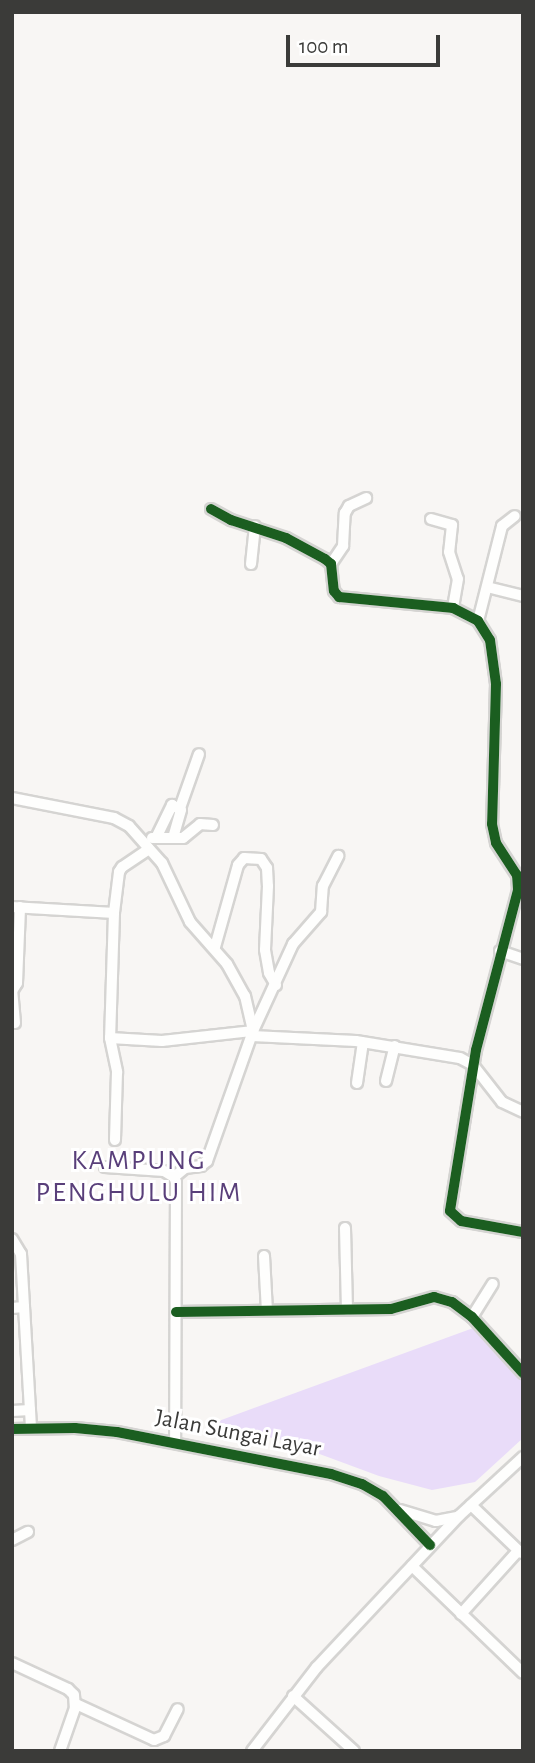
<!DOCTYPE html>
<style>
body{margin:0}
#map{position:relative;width:535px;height:1763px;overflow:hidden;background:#f8f6f4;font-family:"Alegreya Sans",sans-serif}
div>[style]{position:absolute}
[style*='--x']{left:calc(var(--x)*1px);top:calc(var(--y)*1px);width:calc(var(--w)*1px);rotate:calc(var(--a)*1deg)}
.green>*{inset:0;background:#e9dcf9}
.roads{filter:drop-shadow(2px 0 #d5d4d2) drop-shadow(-2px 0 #d5d4d2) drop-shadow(0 2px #d5d4d2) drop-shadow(0 -2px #d5d4d2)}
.minor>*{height:10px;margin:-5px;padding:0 5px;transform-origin:5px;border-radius:5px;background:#fefefd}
.cycleway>*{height:10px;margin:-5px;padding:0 5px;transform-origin:5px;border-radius:5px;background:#1b5e20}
span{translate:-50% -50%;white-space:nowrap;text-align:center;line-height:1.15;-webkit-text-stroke:6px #fff;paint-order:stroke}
.street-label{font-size:24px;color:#3b3b39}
.quarter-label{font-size:28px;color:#593f7a;letter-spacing:2px}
.frame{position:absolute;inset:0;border:14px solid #3b3b39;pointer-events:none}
.scale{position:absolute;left:286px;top:35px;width:154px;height:32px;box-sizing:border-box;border:4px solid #3b3b39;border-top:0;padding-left:9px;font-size:21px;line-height:24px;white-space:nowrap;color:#3b3b39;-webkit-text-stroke:5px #fff;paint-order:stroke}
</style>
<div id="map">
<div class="green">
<i style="clip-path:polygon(476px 1327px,523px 1377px,523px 1438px,475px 1482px,432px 1490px,379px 1476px,279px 1439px,205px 1426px)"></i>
</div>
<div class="roads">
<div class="minor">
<i style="--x:211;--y:509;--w:23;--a:29"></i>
<i style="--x:231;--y:520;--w:58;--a:18.1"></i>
<i style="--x:286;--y:538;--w:44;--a:28.3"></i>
<i style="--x:325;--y:559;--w:8;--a:40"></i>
<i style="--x:331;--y:564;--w:27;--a:84"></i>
<i style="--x:334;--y:591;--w:8;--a:50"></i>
<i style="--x:339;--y:597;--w:115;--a:5.5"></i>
<i style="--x:453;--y:608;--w:28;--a:27"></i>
<i style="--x:478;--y:621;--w:22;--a:58"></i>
<i style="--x:490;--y:640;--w:44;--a:82.2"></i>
<i style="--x:496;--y:684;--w:140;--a:91.6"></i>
<i style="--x:492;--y:824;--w:19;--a:78"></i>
<i style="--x:496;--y:843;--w:38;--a:57"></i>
<i style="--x:517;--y:875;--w:15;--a:86"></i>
<i style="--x:518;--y:890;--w:165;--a:104.7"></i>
<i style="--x:476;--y:1050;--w:163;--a:99.2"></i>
<i style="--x:450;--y:1211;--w:15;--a:42"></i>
<i style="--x:461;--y:1221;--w:63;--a:10.1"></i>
<i style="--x:431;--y:519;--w:22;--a:16"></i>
<i style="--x:452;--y:525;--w:27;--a:96"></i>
<i style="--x:449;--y:552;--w:28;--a:72"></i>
<i style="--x:458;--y:579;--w:29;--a:100"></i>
<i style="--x:251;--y:564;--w:38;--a:-84"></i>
<i style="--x:331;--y:564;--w:22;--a:-56"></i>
<i style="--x:343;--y:546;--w:33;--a:-87"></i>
<i style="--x:345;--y:513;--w:8;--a:-60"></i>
<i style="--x:349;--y:506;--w:19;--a:-25"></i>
<i style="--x:487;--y:587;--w:37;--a:14"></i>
<i style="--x:478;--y:621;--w:98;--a:-75.8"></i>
<i style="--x:502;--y:526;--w:16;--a:-38"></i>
<i style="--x:12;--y:798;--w:104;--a:11.1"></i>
<i style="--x:114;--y:818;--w:17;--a:28"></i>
<i style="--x:129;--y:826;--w:50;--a:48.3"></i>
<i style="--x:162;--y:863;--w:65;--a:64.6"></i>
<i style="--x:190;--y:922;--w:56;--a:48.6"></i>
<i style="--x:227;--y:964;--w:37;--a:61"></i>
<i style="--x:245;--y:996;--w:36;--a:77"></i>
<i style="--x:180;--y:808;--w:57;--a:-70.6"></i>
<i style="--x:152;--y:838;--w:31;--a:0"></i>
<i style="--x:183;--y:838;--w:22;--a:-39"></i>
<i style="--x:200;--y:824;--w:13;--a:4"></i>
<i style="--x:156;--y:838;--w:37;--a:-64"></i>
<i style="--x:172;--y:805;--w:10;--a:29"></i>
<i style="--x:181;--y:810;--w:29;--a:106"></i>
<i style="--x:149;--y:849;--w:32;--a:146"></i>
<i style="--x:122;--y:867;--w:6;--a:121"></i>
<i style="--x:119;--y:872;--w:41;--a:97"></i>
<i style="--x:114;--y:913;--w:125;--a:91.8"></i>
<i style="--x:110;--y:1038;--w:52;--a:3.3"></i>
<i style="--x:162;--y:1041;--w:92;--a:-6.3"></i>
<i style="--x:12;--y:907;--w:102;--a:3.4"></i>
<i style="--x:215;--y:947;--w:85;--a:-74.3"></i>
<i style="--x:238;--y:865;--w:9;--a:-49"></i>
<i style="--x:244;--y:858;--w:17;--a:3"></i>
<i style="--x:261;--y:859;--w:11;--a:56"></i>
<i style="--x:267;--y:868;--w:18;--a:87"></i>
<i style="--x:268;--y:886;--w:64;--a:92.7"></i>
<i style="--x:265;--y:950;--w:23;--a:80"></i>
<i style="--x:269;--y:973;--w:14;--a:60"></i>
<i style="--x:500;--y:951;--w:24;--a:19"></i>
<i style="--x:15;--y:1023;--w:32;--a:-95"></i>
<i style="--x:12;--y:991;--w:9;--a:-58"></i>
<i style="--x:17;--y:983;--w:76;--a:-87.7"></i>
<i style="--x:252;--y:1036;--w:104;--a:2.8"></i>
<i style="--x:356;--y:1041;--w:105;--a:9.3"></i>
<i style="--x:460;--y:1058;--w:15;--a:28"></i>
<i style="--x:473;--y:1065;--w:47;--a:51.9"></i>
<i style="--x:502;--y:1102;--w:23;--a:25"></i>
<i style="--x:110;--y:1038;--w:35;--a:78"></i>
<i style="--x:117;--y:1072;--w:68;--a:91.7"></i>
<i style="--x:386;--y:1081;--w:36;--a:-76"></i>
<i style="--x:357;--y:1083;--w:41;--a:-81.7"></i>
<i style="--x:105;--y:1167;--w:59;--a:3.9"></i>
<i style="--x:164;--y:1171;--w:12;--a:31"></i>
<i style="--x:174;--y:1177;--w:5;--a:68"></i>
<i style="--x:176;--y:1182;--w:259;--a:90.2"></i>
<i style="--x:174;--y:1177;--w:14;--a:-39"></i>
<i style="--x:185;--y:1168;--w:16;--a:-7"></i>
<i style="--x:201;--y:1166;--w:8;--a:-40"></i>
<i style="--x:207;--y:1161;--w:138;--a:-70.5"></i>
<i style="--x:253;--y:1031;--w:96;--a:-65.3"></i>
<i style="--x:293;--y:944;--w:43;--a:-48.8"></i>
<i style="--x:321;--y:912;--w:26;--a:-86"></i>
<i style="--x:323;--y:886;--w:34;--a:-63"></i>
<i style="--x:345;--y:1228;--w:82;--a:88.6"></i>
<i style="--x:12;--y:1239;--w:17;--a:59"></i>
<i style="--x:21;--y:1254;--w:174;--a:86.7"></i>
<i style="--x:264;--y:1256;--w:55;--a:86.9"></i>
<i style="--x:12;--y:1308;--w:12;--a:-5"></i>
<i style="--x:176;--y:1312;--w:215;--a:-0.8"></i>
<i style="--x:391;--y:1309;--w:45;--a:-15.6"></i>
<i style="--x:434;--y:1297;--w:19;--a:16"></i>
<i style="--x:452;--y:1302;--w:25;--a:37"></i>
<i style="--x:472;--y:1317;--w:76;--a:47.7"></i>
<i style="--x:472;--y:1317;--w:39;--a:-58"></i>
<i style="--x:12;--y:1411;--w:18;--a:-3"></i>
<i style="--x:12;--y:1429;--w:63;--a:-0.9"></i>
<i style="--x:75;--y:1428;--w:42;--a:5.4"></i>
<i style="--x:117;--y:1432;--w:218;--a:11.1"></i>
<i style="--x:331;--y:1474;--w:33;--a:18"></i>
<i style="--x:362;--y:1484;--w:24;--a:30"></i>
<i style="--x:383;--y:1496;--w:68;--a:46.2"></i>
<i style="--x:471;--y:1505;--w:69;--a:43.8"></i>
<i style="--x:400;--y:1510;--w:38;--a:17"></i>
<i style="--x:436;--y:1521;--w:20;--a:-11"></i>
<i style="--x:12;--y:1540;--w:18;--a:-27"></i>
<i style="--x:412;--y:1566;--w:154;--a:43.9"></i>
<i style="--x:461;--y:1614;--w:85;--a:-47.9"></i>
<i style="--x:12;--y:1663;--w:62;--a:24.9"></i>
<i style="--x:68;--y:1689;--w:8;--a:45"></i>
<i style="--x:74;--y:1695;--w:13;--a:86"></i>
<i style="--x:75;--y:1708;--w:46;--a:109.2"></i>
<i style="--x:293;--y:1696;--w:82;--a:42"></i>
<i style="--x:76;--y:1704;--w:86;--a:24.8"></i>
<i style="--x:154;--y:1740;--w:11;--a:-22"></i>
<i style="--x:164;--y:1736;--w:30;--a:-63"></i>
<i style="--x:252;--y:1751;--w:106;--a:-52.3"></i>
<i style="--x:317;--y:1667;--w:207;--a:-46.8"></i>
<i style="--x:459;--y:1516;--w:87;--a:-42.7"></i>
</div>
</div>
<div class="cycleway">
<i style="--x:211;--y:509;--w:23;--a:29"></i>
<i style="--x:231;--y:520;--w:58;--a:18.1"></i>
<i style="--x:286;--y:538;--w:44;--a:28.3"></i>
<i style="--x:325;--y:559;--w:8;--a:40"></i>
<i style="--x:331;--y:564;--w:27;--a:84"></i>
<i style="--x:334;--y:591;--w:8;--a:50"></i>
<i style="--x:339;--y:597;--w:115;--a:5.5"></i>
<i style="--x:453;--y:608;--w:28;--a:27"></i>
<i style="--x:478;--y:621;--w:22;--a:58"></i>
<i style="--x:490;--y:640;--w:44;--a:82.2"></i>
<i style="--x:496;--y:684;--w:140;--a:91.6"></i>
<i style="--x:492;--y:824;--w:19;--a:78"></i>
<i style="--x:496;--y:843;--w:38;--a:57"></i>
<i style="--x:517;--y:875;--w:15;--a:86"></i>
<i style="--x:518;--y:890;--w:165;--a:104.7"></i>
<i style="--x:476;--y:1050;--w:163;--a:99.2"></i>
<i style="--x:450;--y:1211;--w:15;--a:42"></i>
<i style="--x:461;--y:1221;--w:63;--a:10.1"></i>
<i style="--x:176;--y:1312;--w:215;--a:-0.8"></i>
<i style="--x:391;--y:1309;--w:45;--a:-15.6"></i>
<i style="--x:434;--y:1297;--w:19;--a:16"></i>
<i style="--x:452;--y:1302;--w:25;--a:37"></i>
<i style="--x:472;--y:1317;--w:76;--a:47.7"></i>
<i style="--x:12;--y:1429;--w:63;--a:-0.9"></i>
<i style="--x:75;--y:1428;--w:42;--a:5.4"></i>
<i style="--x:117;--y:1432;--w:218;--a:11.1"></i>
<i style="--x:331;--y:1474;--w:33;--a:18"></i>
<i style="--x:362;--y:1484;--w:24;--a:30"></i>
<i style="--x:383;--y:1496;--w:68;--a:46.2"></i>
</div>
<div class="street-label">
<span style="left:238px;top:1434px;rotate:11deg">Jalan Sungai Layar</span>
</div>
<div class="quarter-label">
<span style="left:139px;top:1177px">KAMPUNG<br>PENGHULU HIM</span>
</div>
<div class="frame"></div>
<div class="scale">100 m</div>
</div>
